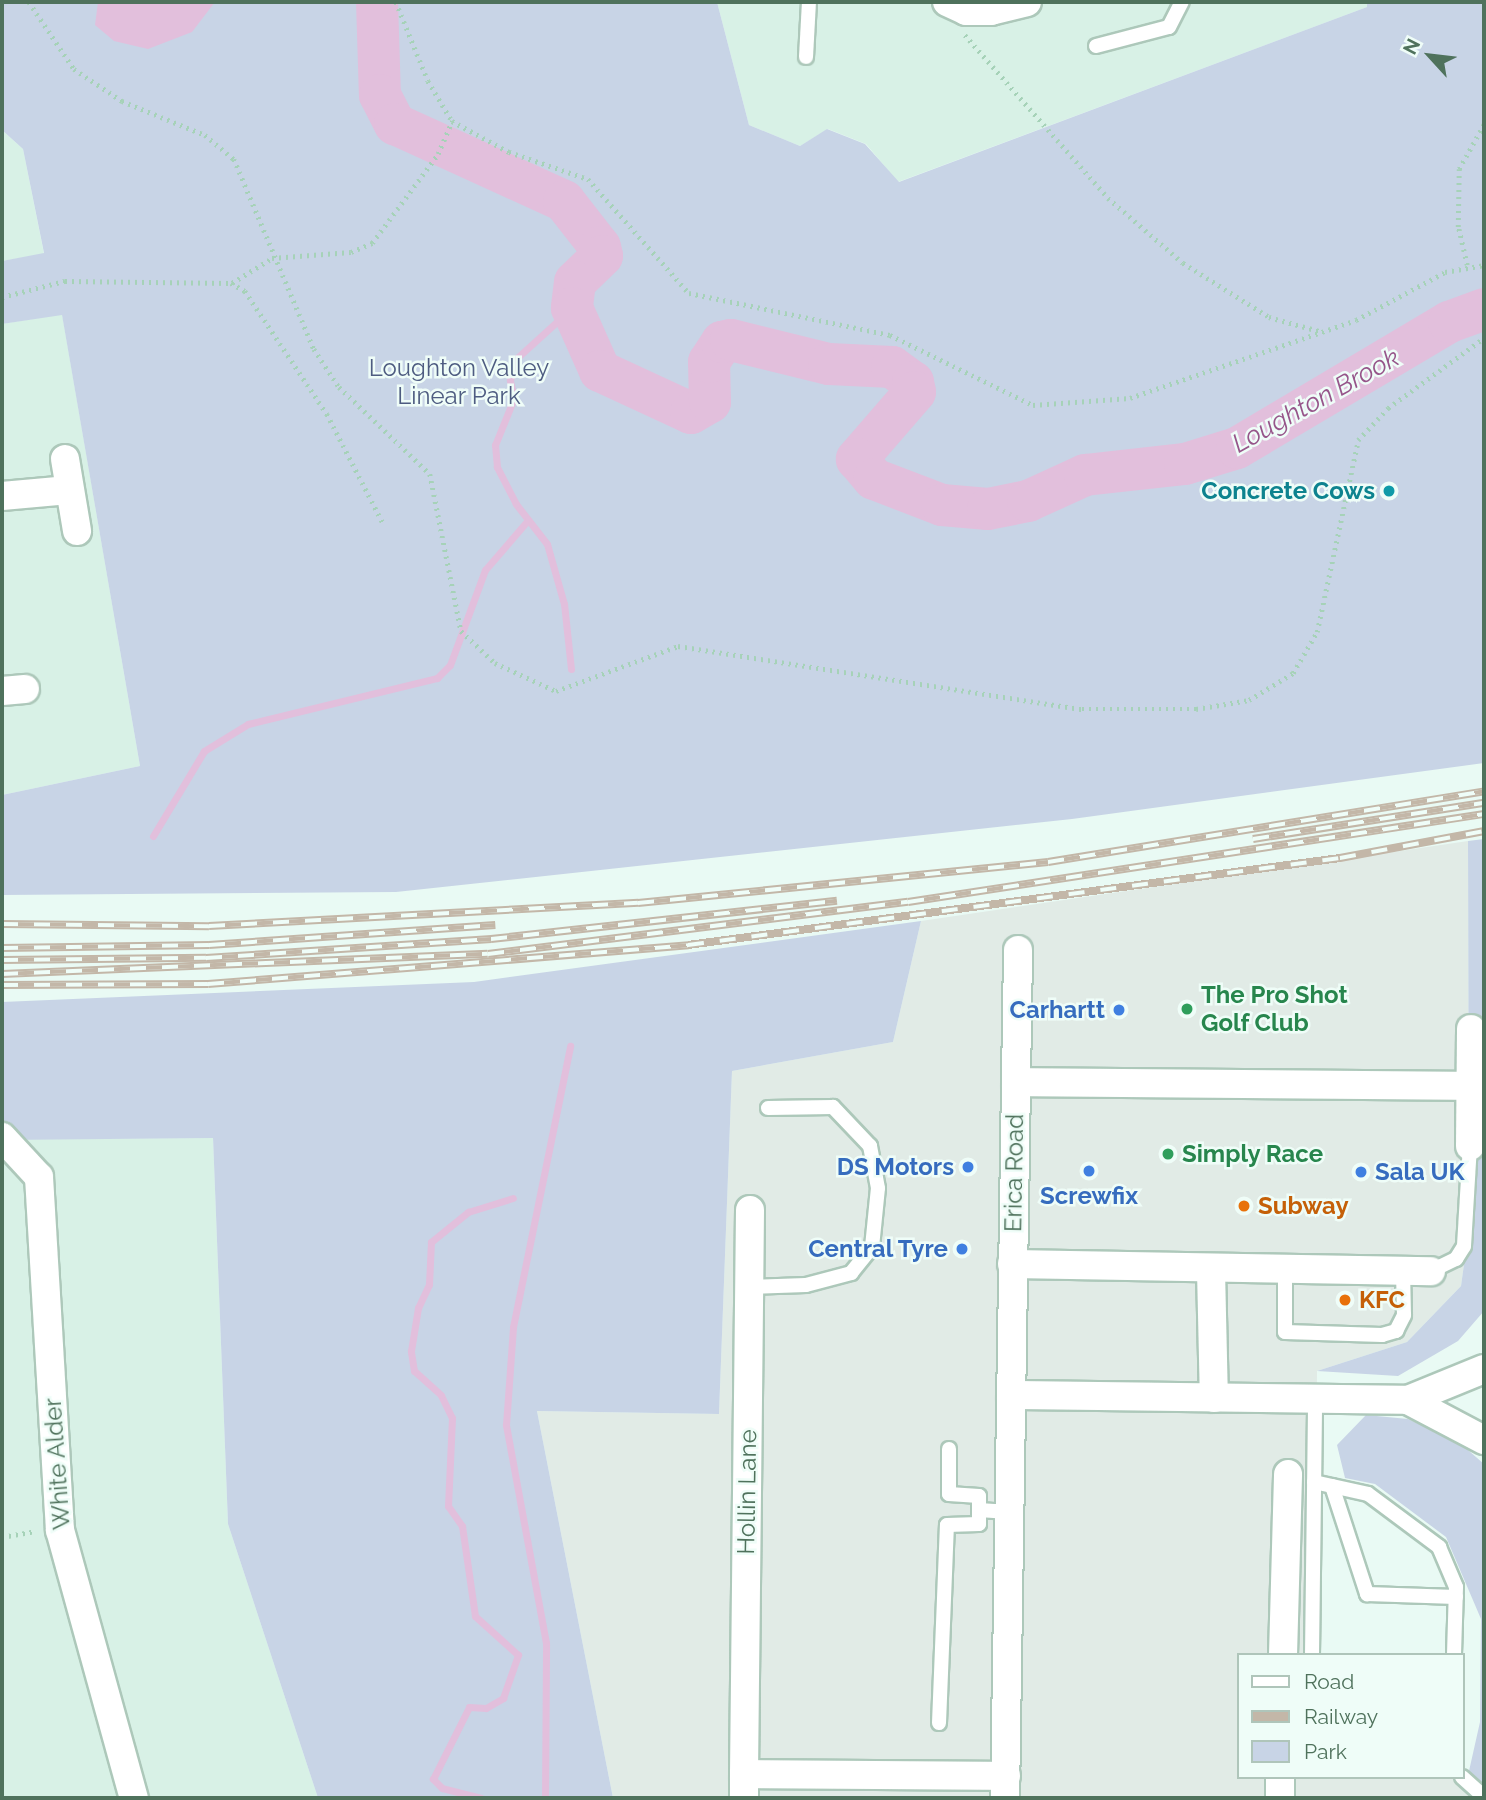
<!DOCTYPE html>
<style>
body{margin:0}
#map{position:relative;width:1486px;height:1800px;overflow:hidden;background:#e9faf4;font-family:Raleway,sans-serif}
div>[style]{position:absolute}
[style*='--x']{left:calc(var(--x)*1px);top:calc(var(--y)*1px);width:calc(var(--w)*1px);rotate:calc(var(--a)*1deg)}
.residential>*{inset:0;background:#d8f1e6}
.industrial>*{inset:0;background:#e1ebe6}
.green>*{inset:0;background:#c8d4e6}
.water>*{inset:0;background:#e2bfdc}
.stream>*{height:7px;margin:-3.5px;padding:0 3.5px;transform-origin:3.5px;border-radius:3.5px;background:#e2bfdc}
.river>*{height:42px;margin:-21px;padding:0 21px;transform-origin:21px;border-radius:21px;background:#e2bfdc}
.path>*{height:4.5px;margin-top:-2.25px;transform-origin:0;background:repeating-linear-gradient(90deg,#a6d2b8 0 2px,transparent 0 7px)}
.roads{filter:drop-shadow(2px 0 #adc8ba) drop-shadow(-2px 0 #adc8ba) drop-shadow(0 2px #adc8ba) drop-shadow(0 -2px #adc8ba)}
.service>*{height:14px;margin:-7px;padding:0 7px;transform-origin:7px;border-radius:7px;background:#fff}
.minor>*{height:28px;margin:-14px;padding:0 14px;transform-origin:14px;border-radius:14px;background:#fff}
.rail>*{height:8px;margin-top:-4px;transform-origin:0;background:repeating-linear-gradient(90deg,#effdf8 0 16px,#c3b7a8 0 32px);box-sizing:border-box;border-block:2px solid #c3b7a8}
.dots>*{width:19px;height:19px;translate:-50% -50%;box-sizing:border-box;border:4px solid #effdf8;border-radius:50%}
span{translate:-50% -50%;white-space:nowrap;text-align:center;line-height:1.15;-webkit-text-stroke:5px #effdf8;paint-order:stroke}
.park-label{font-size:24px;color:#4e5c81}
.culture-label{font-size:24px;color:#0d838f;font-weight:700}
.right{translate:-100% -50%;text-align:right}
.leisure-label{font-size:24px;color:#27864d;font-weight:700}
.left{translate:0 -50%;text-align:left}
.shop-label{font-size:24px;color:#366cbe;font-weight:700}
.street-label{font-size:24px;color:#4f725c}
.food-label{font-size:24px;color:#c56008;font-weight:700}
.water-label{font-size:26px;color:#96558a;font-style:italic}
.frame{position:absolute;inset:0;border:4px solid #4f725c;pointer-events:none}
.legend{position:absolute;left:1237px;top:1653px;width:228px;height:126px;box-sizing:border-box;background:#effdf8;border:2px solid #afc5ba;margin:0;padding:9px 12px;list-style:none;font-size:21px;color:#4f725c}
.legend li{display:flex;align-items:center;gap:14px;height:35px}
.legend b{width:35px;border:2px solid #afc5ba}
.north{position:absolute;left:1395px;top:21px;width:70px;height:70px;-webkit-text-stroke:5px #effdf8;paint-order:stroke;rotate:297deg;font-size:19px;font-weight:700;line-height:28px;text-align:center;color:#4f725c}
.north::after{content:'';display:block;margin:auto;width:24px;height:32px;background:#4f725c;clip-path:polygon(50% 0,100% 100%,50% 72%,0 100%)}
</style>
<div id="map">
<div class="residential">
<i style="clip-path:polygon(717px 2px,1367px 2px,1367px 7px,898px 182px,866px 144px,828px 129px,800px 146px,749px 125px)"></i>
<i style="clip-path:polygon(2px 130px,23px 149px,44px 254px,2px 261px)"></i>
<i style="clip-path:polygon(62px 314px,140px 766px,2px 795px,2px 324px)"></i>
<i style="clip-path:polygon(213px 1138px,228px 1524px,318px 1798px,2px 1798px,2px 1139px)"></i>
</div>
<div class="industrial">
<i style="clip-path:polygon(1468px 841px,1469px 1228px,1461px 1286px,1407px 1342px,1317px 1371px,1315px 1655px,1239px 1655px,1239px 1777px,1462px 1777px,1469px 1782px,1468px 1798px,613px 1798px,537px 1411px,719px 1414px,732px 1071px,893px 1042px,921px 921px)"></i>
</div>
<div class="green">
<i style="clip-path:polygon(2px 2px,717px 2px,749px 125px,800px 146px,827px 129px,865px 144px,899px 182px,1367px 7px,1367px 2px,1484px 2px,1484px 763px,1072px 819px,396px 892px,2px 895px,2px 795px,140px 766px,62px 315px,2px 324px,2px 261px,44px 253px,23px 149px,2px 130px)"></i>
<i style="clip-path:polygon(1484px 839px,1484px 1311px,1458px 1341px,1398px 1376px,1317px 1371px,1407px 1342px,1461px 1286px,1469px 1228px,1468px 841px)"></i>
<i style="clip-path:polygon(921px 921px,893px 1042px,732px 1071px,719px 1414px,537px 1411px,613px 1798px,318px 1798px,228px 1524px,213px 1138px,2px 1140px,2px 1002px,474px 982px)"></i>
<i style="clip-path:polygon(1366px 1415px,1408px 1419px,1461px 1444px,1484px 1464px,1484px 1785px,1469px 1771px,1480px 1722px,1481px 1619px,1446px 1537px,1375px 1484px,1345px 1478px,1337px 1445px)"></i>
</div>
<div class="water">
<i style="clip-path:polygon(98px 2px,215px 2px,192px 32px,148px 49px,114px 41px,95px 25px)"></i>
</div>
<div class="stream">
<i style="--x:571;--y:669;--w:65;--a:-96.1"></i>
<i style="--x:564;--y:604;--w:62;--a:-105.8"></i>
<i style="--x:547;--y:544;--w:51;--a:-127.8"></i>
<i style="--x:516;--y:504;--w:42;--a:-117.2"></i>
<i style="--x:497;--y:467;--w:22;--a:-95"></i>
<i style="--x:495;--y:445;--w:51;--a:-68"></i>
<i style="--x:514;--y:398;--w:18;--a:-103"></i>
<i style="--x:510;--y:380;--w:24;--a:-71"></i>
<i style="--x:518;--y:357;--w:73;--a:-42.2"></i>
<i style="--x:153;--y:836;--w:99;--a:-59"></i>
<i style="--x:204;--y:751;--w:52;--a:-31.5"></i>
<i style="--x:248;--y:724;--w:195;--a:-13.7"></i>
<i style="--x:437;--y:678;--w:18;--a:-45"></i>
<i style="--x:450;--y:665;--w:101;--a:-69.8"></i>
<i style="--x:485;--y:570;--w:66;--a:-49.3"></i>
<i style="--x:481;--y:1798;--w:40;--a:-165.6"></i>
<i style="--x:442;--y:1788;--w:13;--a:-135"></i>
<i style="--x:433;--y:1779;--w:80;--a:-63.4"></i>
<i style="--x:469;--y:1707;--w:17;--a:3"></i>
<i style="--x:486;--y:1708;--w:20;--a:-30"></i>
<i style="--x:503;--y:1698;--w:46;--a:-70.8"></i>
<i style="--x:518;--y:1655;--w:58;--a:-137.8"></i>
<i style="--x:475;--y:1616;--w:91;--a:-98.2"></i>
<i style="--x:462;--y:1526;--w:24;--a:-125"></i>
<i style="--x:448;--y:1506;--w:88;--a:-87.4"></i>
<i style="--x:452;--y:1418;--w:25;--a:-116"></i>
<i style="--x:441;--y:1395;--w:36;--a:-138"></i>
<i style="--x:414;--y:1371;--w:20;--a:-99"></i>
<i style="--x:411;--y:1351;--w:44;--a:-80.8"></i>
<i style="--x:418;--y:1308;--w:26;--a:-65"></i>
<i style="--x:429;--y:1284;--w:42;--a:-87.3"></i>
<i style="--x:431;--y:1242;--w:48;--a:-39"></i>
<i style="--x:468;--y:1212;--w:47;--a:-17.3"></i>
<i style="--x:545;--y:1798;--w:155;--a:-89.6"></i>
<i style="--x:546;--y:1643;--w:222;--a:-100.4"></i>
<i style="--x:506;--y:1425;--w:98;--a:-85.9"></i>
<i style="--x:513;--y:1327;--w:287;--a:-78.5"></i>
</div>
<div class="river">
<i style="--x:377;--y:2;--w:93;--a:88.2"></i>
<i style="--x:380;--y:95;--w:33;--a:63"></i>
<i style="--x:395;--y:124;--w:186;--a:24.5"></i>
<i style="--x:564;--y:201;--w:58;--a:52"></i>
<i style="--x:600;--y:247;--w:9;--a:77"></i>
<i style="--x:602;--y:256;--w:37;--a:136"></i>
<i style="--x:575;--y:282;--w:26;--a:97"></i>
<i style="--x:572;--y:308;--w:69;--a:66"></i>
<i style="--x:600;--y:371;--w:100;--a:24.8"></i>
<i style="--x:691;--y:413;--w:22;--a:-30"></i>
<i style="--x:710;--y:402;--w:40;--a:-91.4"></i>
<i style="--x:709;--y:362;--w:24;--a:-57"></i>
<i style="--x:722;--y:342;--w:9;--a:-13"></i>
<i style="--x:731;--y:340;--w:101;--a:13.8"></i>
<i style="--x:829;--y:364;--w:63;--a:2.7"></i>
<i style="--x:892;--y:367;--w:26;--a:36"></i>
<i style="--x:913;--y:382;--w:10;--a:79"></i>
<i style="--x:915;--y:392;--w:89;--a:130.9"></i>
<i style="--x:857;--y:459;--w:26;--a:50"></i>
<i style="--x:874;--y:479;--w:73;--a:20.9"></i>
<i style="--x:942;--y:505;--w:46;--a:5"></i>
<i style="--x:988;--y:509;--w:41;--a:-11.3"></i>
<i style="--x:1028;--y:501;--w:63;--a:-24.5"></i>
<i style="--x:1085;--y:475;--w:101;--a:-6.3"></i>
<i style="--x:1185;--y:464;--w:54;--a:-17.1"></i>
<i style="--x:1237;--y:448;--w:247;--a:-30.7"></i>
<i style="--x:1449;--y:322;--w:37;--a:-20"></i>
</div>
<div class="path">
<i style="--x:29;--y:2;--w:81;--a:56.1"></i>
<i style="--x:74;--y:69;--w:58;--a:33.7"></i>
<i style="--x:122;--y:101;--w:90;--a:22.3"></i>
<i style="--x:205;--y:135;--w:38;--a:40"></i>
<i style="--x:234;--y:159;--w:206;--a:67.2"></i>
<i style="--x:314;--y:349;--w:45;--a:56.7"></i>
<i style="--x:339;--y:387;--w:126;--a:43.7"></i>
<i style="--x:430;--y:474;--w:160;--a:78.8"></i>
<i style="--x:461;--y:631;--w:47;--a:43.3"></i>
<i style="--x:495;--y:663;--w:67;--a:24.7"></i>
<i style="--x:556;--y:691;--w:130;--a:-20.2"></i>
<i style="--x:678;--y:646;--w:409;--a:8.9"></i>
<i style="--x:1082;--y:709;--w:114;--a:0"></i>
<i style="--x:1196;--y:709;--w:54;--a:-9.6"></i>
<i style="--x:1249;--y:700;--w:52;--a:-31.5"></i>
<i style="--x:1293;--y:673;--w:48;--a:-59.7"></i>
<i style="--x:1317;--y:632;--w:196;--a:-77.9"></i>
<i style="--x:1358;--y:440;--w:44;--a:-46.8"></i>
<i style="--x:1388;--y:408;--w:119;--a:-36.1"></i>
<i style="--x:396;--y:2;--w:85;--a:67.9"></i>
<i style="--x:428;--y:81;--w:47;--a:59"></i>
<i style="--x:452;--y:121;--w:65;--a:28.5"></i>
<i style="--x:509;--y:152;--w:83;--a:18.9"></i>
<i style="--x:588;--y:179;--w:152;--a:48.5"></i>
<i style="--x:689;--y:293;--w:205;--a:11.8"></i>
<i style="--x:890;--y:335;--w:159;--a:26.1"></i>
<i style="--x:1033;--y:405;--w:97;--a:-4.1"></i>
<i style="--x:1130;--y:398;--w:239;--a:-19"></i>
<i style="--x:1356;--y:320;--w:101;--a:-28.3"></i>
<i style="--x:1445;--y:272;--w:40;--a:-10"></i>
<i style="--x:965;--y:35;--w:217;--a:48.7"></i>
<i style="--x:1108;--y:198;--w:99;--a:40.9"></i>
<i style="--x:1183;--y:263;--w:102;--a:32.1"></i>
<i style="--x:1269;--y:317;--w:52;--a:15.6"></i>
<i style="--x:1467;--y:265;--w:39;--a:-103"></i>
<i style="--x:1458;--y:227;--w:58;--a:-89"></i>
<i style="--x:1459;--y:169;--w:51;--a:-60.9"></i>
<i style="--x:232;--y:283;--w:47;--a:-32"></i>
<i style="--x:272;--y:258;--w:79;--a:-4.3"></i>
<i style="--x:351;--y:252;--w:23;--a:-23"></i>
<i style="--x:372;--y:243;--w:111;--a:-53.4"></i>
<i style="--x:438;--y:154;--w:36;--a:-67"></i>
<i style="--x:2;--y:297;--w:65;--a:-14.3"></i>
<i style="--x:65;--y:281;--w:166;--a:0.7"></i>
<i style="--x:231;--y:283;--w:16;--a:30"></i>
<i style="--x:245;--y:291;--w:148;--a:56.3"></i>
<i style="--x:327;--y:414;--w:125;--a:62.8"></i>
<i style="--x:2;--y:1537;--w:34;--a:-10"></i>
</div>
<div class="roads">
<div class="service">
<i style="--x:1096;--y:46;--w:75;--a:-14.6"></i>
<i style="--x:1169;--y:27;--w:28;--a:-63"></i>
<i style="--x:806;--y:57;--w:55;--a:-86.9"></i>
<i style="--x:1285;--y:1269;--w:63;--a:90"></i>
<i style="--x:1285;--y:1332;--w:97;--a:1.8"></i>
<i style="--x:1382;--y:1335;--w:15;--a:-16"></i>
<i style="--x:1396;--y:1331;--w:18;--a:-63"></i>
<i style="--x:1404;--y:1315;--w:43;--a:-91.3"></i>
<i style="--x:1431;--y:1271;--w:28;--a:-26"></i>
<i style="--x:1456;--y:1259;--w:15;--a:-58"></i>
<i style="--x:1464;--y:1246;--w:100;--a:-86.6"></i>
<i style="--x:749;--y:1287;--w:57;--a:-2"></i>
<i style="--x:806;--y:1285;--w:47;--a:-14.9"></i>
<i style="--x:851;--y:1273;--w:33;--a:-51"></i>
<i style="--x:872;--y:1247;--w:59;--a:-84.2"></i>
<i style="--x:878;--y:1188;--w:43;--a:-100.8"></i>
<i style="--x:870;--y:1146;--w:54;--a:-133.5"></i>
<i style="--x:833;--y:1107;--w:65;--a:179.1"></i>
<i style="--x:949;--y:1449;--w:45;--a:90"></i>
<i style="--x:949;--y:1494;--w:30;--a:4"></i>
<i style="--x:979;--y:1496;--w:14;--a:90"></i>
<i style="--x:1314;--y:1482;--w:55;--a:12.5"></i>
<i style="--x:1368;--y:1494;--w:89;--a:36.7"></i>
<i style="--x:1439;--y:1547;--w:43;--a:67"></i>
<i style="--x:1456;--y:1587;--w:68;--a:91.7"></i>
<i style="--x:1332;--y:1486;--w:114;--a:72"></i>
<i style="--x:1367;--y:1594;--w:89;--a:1.9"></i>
<i style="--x:1312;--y:1655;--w:256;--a:-89.3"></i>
<i style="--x:939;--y:1723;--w:198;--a:-87.7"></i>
<i style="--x:947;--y:1525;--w:32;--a:-2"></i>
<i style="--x:979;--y:1524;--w:14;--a:-90"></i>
<i style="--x:979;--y:1510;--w:30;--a:4"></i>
<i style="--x:1462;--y:1777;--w:30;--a:42"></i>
</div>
<div class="minor">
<i style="--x:947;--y:2;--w:21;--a:25"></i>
<i style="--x:966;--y:11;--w:25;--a:0"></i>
<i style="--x:991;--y:11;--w:37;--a:-14"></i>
<i style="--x:65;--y:459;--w:73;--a:80.5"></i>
<i style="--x:2;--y:496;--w:67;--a:-5.1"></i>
<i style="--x:2;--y:691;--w:23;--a:-5"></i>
<i style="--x:1016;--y:1082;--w:454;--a:0.5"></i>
<i style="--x:2;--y:1137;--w:54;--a:47.2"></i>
<i style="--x:39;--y:1177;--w:354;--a:86.6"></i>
<i style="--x:60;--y:1530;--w:278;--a:74.6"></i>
<i style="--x:1470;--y:1146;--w:117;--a:-89.5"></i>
<i style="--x:1012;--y:1264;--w:419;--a:1"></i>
<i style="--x:1211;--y:1270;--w:128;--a:88.7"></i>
<i style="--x:1011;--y:1395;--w:397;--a:0.7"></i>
<i style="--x:1408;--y:1400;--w:82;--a:-22.2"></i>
<i style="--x:1408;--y:1400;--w:86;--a:27.8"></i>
<i style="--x:1283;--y:1655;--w:181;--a:-88.4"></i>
<i style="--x:744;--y:1774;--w:564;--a:-89.39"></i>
<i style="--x:744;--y:1798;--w:24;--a:-90"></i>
<i style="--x:744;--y:1774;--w:262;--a:0.4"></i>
<i style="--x:1005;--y:1798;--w:848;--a:-89.12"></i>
<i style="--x:1280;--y:1798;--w:21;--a:-90"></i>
</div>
</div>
<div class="rail">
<i style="--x:1253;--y:839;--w:234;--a:-8.9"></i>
<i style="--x:2;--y:924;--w:207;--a:0.6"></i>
<i style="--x:209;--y:926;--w:430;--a:-3.1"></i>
<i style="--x:638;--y:903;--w:412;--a:-5.7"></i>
<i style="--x:1048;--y:862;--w:442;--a:-9.2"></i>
<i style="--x:2;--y:948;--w:207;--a:-0.8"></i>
<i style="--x:209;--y:945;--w:287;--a:-4"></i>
<i style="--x:2;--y:960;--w:204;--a:-0.6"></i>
<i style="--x:206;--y:958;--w:286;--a:-3.8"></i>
<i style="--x:491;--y:939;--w:348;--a:-6.3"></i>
<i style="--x:2;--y:974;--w:486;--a:-2.4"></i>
<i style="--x:488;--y:954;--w:423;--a:-7.1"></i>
<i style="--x:908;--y:902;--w:583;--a:-8.69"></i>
<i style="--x:2;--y:985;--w:206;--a:-0.3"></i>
<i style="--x:208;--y:984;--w:482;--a:-4.6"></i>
<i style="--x:688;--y:945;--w:658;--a:-7.6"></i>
<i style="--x:1340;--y:858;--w:147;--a:-10.6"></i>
</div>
<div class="dots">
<i style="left:1389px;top:491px;background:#0f9aa8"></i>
<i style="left:1187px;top:1009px;background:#2e9e5b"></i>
<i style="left:1119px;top:1010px;background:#3f7fe0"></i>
<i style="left:1168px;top:1154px;background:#2e9e5b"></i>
<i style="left:968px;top:1167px;background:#3f7fe0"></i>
<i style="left:1089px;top:1171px;background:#3f7fe0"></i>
<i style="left:1361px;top:1172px;background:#3f7fe0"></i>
<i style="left:1244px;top:1206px;background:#e8710a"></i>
<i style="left:962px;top:1249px;background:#3f7fe0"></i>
<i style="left:1345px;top:1300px;background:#e8710a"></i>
</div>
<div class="park-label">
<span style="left:459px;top:382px">Loughton Valley<br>Linear Park</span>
</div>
<div class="culture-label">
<span class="right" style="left:1375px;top:491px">Concrete Cows</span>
</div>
<div class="leisure-label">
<span class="left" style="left:1201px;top:1009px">The Pro Shot<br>Golf Club</span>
<span class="left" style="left:1182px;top:1154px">Simply Race</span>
</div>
<div class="shop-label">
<span class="right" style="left:1105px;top:1010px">Carhartt</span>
<span class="right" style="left:954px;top:1167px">DS Motors</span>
<span class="left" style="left:1375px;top:1172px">Sala UK</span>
<span style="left:1089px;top:1196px">Screwfix</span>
<span class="right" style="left:948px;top:1249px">Central Tyre</span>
</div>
<div class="street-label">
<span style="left:1014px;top:1173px;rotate:-89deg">Erica Road</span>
<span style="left:57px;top:1464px;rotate:-94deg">White Alder</span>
<span style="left:747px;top:1492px;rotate:-89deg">Hollin Lane</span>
</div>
<div class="food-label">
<span class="left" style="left:1258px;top:1206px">Subway</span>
<span class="left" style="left:1359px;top:1300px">KFC</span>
</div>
<div class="water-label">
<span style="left:1316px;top:401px;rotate:-29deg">Loughton Brook</span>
</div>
<div class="frame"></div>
<ul class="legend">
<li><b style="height:9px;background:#fff"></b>Road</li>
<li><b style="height:9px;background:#c3b7a8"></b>Railway</li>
<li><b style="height:19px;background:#c8d4e6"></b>Park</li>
</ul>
<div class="north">N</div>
</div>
